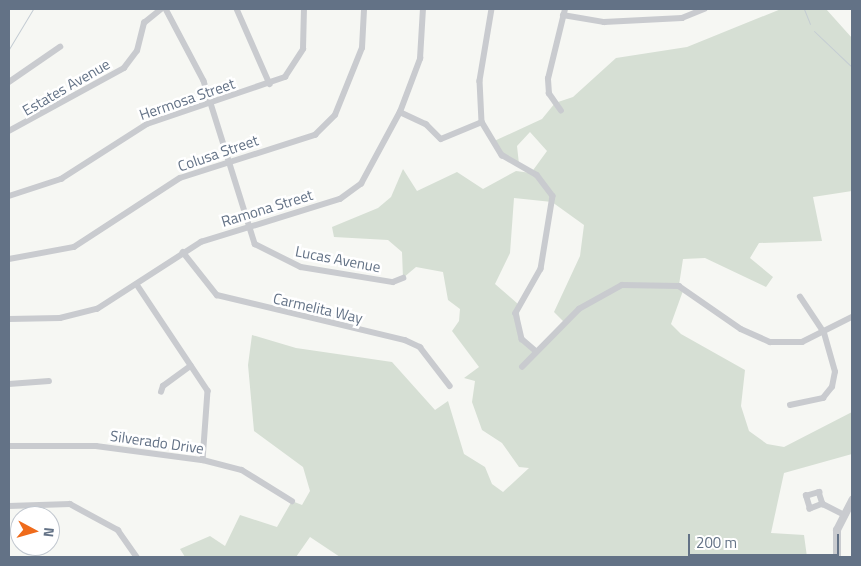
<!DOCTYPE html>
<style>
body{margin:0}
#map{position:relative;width:861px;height:566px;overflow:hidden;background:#f6f7f3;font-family:"Titillium Web",sans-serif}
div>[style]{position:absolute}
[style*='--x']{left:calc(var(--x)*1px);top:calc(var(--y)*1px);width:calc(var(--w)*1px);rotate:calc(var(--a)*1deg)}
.green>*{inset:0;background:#d6dfd4}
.stream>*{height:1px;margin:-0.5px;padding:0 0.5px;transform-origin:0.5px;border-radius:0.5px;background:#c4ccd3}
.minor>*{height:5.5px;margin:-2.75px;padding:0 2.75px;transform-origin:2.75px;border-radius:2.75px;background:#c9cbcf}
.tertiary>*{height:8px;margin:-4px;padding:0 4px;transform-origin:4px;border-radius:4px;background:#c9cbcf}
span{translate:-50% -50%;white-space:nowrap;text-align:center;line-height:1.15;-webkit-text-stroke:5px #fff;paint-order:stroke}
.street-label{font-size:15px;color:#637286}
.frame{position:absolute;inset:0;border:10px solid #637286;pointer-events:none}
.north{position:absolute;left:10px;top:506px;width:50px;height:50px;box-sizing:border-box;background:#fff;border:1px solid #c1c7cf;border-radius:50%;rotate:96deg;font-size:14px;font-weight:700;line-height:20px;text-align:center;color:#637286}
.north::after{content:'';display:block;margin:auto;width:18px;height:22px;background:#ef6b1b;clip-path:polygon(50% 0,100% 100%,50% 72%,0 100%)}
.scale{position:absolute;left:688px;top:534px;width:151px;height:22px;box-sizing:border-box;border:2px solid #637286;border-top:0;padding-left:6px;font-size:15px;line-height:18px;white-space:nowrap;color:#637286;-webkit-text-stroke:4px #fff;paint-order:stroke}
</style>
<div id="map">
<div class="green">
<i style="clip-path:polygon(evenodd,781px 9px,826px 9px,852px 38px,852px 191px,813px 197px,822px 241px,759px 243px,750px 258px,773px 277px,766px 287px,705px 258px,683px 259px,679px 285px,684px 288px,671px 324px,681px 334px,745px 370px,741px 406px,749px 431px,767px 444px,784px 447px,852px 412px,852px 454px,784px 473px,771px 533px,804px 535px,807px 557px,340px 557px,310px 537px,296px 557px,185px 557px,180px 549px,210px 536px,225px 546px,240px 515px,277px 527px,292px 501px,302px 505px,310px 491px,303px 467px,254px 431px,248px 365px,252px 335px,296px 348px,392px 362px,435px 410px,448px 401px,464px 454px,485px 467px,492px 484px,503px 492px,529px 468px,519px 467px,502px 443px,482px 430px,472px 402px,475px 381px,464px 378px,479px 367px,452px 331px,459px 321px,460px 309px,448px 300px,443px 272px,416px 267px,403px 278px,402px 252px,388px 240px,334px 237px,332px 227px,378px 208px,391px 197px,403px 169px,417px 191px,457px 172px,483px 189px,516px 171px,531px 173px,547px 151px,530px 132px,517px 146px,519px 164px,502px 155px,492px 142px,542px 119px,555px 103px,573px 97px,616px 58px,687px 47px,781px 9px,514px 198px,552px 202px,584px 225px,580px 256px,554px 312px,565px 323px,536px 351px,522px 339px,518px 304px,495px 284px,510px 253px,514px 198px)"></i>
</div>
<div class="stream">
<i style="--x:804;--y:9;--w:16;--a:68"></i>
<i style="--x:814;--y:31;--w:52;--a:43.5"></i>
<i style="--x:9;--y:49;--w:47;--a:-59"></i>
</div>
<div class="minor">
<i style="--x:166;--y:9;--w:81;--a:62.2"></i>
<i style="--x:204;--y:81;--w:171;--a:72.6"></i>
<i style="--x:255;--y:244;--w:51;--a:26.6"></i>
<i style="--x:301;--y:267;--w:93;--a:9.3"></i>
<i style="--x:393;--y:282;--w:11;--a:-22"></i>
<i style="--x:237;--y:9;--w:82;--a:66.3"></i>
<i style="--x:492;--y:9;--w:73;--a:99.5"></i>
<i style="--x:480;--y:81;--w:41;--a:87.2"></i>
<i style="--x:482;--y:122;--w:39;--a:59"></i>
<i style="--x:502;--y:155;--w:40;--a:29.7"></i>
<i style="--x:537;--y:175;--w:26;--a:53"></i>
<i style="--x:553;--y:196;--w:74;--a:99.3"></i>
<i style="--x:541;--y:269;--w:51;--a:119.6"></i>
<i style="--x:516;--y:313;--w:27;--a:77"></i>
<i style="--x:522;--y:339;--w:18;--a:41"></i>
<i style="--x:563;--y:15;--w:42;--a:9.7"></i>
<i style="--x:604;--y:22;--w:78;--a:-2.9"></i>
<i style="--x:682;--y:18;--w:24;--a:-22"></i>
<i style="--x:9;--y:82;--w:62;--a:-34.5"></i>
<i style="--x:561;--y:111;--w:21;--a:-125"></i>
<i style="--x:549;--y:94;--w:15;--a:-94"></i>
<i style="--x:548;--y:79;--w:72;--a:-76.3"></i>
<i style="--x:400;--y:112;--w:29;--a:25"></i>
<i style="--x:426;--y:124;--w:21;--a:45"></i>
<i style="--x:441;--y:139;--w:44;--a:-22.5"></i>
<i style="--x:9;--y:131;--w:131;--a:-28.7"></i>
<i style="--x:124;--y:68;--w:21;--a:-53"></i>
<i style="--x:137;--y:51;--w:29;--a:-76"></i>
<i style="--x:144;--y:23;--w:22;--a:-39"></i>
<i style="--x:9;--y:196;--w:55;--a:-18.1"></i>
<i style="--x:61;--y:179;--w:102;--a:-32.6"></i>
<i style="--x:147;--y:124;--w:146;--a:-18.8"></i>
<i style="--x:285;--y:77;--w:33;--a:-57"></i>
<i style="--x:303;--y:49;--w:40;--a:-88.6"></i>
<i style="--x:183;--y:252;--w:55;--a:51.7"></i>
<i style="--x:217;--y:295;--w:193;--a:13.5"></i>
<i style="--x:405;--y:340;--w:17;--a:25"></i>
<i style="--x:420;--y:347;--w:49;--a:52.4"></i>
<i style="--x:9;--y:259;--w:66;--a:-10.5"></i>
<i style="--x:74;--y:247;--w:126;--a:-33.1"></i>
<i style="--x:180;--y:178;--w:142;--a:-17.7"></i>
<i style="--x:315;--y:135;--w:28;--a:-45"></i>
<i style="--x:335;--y:115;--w:72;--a:-68.1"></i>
<i style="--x:362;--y:48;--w:39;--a:-87"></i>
<i style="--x:138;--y:286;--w:126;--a:56.3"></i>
<i style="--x:208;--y:391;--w:69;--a:94.1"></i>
<i style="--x:9;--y:319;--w:51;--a:-1.1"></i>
<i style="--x:60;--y:318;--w:38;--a:-14"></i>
<i style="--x:97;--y:309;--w:124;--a:-32.8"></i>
<i style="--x:201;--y:242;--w:145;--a:-17.2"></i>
<i style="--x:340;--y:199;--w:26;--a:-36"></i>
<i style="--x:361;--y:184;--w:82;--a:-61.6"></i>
<i style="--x:400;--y:112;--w:57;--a:-69.3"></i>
<i style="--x:420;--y:59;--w:50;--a:-86.6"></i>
<i style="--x:522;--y:367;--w:81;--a:-45.5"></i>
<i style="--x:579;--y:309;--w:49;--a:-29.2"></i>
<i style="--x:622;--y:285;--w:57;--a:1"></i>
<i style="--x:679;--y:286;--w:75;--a:34.7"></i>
<i style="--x:741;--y:329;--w:32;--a:24"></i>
<i style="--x:770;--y:342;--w:32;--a:0"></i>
<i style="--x:802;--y:342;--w:56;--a:-26.6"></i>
<i style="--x:9;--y:384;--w:40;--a:-4.3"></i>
<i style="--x:161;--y:392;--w:6;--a:-72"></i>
<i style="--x:163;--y:386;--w:34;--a:-36"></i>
<i style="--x:790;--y:405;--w:34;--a:-12"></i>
<i style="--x:823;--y:398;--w:14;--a:-51"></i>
<i style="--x:832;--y:387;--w:15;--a:-79"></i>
<i style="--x:835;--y:372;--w:41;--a:-105.8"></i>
<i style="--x:824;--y:333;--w:43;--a:-123.7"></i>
<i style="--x:9;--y:446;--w:87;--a:0"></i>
<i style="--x:96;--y:446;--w:108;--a:7.5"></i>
<i style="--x:203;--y:460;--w:40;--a:14.4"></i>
<i style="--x:242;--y:470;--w:59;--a:31.8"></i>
<i style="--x:823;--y:504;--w:14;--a:159"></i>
<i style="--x:810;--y:509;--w:14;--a:-107"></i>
<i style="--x:806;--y:496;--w:14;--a:-17"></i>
<i style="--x:819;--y:492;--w:13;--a:72"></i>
<i style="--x:823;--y:504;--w:22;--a:27"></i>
<i style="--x:9;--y:506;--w:61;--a:-1.9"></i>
<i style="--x:70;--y:504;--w:55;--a:28.4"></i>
<i style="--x:118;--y:530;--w:33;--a:55"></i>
</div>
<div class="tertiary">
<i style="--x:837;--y:557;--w:27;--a:-90"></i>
<i style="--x:837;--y:530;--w:34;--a:-63"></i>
</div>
<div class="street-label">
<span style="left:66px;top:87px;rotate:-30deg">Estates Avenue</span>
<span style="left:187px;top:99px;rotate:-19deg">Hermosa Street</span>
<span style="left:218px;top:153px;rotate:-19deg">Colusa Street</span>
<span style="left:267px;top:208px;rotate:-17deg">Ramona Street</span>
<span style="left:338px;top:259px;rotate:11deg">Lucas Avenue</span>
<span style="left:318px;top:308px;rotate:13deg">Carmelita Way</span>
<span style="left:157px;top:442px;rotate:8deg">Silverado Drive</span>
</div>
<div class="frame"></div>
<div class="north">N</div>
<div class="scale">200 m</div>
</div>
